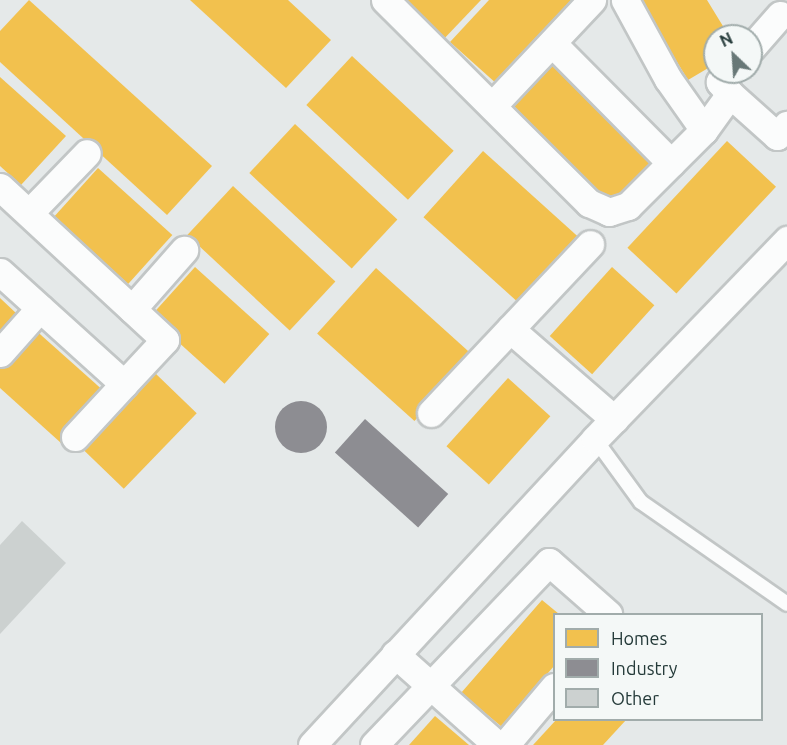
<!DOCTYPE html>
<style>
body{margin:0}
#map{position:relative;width:787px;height:745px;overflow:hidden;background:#e5e9e9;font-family:Ubuntu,sans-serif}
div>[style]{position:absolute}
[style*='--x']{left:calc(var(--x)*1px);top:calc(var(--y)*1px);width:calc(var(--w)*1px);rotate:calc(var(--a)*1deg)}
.homes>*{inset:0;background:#f2c14e;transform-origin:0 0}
.industry>*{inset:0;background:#8d8d92;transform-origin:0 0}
.round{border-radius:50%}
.building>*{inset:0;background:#ccd1d0}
.roads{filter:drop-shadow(2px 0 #c2c6c6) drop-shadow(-2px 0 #c2c6c6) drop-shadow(0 2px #c2c6c6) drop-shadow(0 -2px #c2c6c6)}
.lane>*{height:14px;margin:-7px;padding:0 7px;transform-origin:7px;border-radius:7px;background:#fbfcfc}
.street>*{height:27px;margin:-13.5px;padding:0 13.5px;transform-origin:13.5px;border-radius:13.5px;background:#fbfcfc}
span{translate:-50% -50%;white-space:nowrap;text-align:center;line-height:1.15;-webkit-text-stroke:6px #f4f8f7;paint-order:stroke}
.legend{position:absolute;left:553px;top:613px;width:210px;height:108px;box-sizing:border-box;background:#f4f8f7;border:2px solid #a1acab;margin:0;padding:8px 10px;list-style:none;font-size:18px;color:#253b3a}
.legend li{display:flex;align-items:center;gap:12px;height:30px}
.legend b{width:30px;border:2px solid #a1acab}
.north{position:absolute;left:703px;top:24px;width:60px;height:60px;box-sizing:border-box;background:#f4f8f7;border:2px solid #a1acab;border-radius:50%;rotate:335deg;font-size:16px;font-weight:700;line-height:24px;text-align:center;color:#253b3a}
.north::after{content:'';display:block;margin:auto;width:21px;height:27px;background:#687877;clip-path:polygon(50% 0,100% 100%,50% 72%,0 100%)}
</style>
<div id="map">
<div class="homes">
<i style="clip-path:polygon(29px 0,212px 166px,167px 215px,0 62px,0 31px)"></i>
<i style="clip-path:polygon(190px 0,288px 0,331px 40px,286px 88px)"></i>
<i style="clip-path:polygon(394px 0,481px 0,440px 43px)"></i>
<i style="clip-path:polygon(489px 0,576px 0,498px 85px,450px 42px)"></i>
<i style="clip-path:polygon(639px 0,707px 0,729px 36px,715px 36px,715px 64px,688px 80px)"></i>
<i style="left:352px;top:56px;width:139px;height:67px;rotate:43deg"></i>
<i style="left:555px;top:57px;width:143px;height:68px;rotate:43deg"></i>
<i style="clip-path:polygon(0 77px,66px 136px,21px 185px,0 166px)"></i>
<i style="left:295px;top:124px;width:140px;height:67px;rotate:43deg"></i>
<i style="left:727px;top:141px;width:67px;height:146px;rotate:43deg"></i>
<i style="left:483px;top:151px;width:131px;height:89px;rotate:42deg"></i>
<i style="left:98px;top:168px;width:100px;height:66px;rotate:42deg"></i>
<i style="left:233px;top:186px;width:140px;height:67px;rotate:43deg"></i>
<i style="left:195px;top:267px;width:100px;height:67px;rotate:42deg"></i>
<i style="left:612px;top:267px;width:57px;height:93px;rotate:42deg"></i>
<i style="left:376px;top:268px;width:131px;height:88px;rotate:42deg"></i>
<i style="clip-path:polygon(0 298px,17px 314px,0 333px)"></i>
<i style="clip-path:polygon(32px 327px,106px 393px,61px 443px,0 388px,0 362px)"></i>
<i style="left:155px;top:373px;width:58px;height:105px;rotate:44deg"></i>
<i style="left:508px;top:378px;width:57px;height:92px;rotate:42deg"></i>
<i style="clip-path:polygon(542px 600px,559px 614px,554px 614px,554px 666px,502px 727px,461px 693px)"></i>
<i style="clip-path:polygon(435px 716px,469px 745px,409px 745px)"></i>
<i style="clip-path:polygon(556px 720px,626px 720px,603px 745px,533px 745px)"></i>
</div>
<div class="industry">
<i class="round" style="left:275px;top:401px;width:52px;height:52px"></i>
<i style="left:365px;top:419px;width:112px;height:45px;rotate:42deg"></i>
</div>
<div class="building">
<i style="clip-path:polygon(22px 521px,66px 563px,0 634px,0 545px)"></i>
</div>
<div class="roads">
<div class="lane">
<i style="--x:595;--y:439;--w:78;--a:53.9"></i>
<i style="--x:641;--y:502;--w:178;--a:34.9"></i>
</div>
<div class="street">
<i style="--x:385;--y:0;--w:288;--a:44.9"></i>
<i style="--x:589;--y:203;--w:22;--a:24"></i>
<i style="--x:609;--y:212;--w:20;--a:-18"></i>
<i style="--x:628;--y:206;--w:107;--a:-45"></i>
<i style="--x:704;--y:130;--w:62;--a:-125.2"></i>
<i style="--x:668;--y:79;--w:90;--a:-118.6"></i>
<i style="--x:552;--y:43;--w:169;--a:45.2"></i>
<i style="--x:751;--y:48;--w:44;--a:-48.7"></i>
<i style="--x:730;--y:94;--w:63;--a:41.8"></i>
<i style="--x:777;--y:136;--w:15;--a:-48"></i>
<i style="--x:492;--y:106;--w:146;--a:-46.7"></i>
<i style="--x:704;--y:130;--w:44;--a:-54.2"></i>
<i style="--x:730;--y:94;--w:16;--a:-130"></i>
<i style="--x:720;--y:82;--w:13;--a:-48"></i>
<i style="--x:0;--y:187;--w:225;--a:42.8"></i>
<i style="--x:165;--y:340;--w:60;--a:133"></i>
<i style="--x:124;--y:384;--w:167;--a:-137.9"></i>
<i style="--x:29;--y:213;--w:83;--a:-46"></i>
<i style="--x:132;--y:309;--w:79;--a:-48.6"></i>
<i style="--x:510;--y:329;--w:138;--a:40.9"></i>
<i style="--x:0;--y:353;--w:60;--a:-48.4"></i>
<i style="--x:431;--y:413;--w:232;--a:-46.7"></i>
<i style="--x:75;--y:437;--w:72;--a:-47.2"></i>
<i style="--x:395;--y:654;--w:137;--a:41.7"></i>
<i style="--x:312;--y:745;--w:417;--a:-47.2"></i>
<i style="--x:595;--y:439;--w:277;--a:-46"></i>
<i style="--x:374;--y:745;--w:253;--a:-46.3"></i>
<i style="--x:549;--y:562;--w:79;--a:41.4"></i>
<i style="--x:505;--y:745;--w:76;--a:-49.8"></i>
</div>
</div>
<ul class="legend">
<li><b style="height:16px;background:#f2c14e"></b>Homes</li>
<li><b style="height:16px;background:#8d8d92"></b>Industry</li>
<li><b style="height:16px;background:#ccd1d0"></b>Other</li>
</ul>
<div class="north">N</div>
</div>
